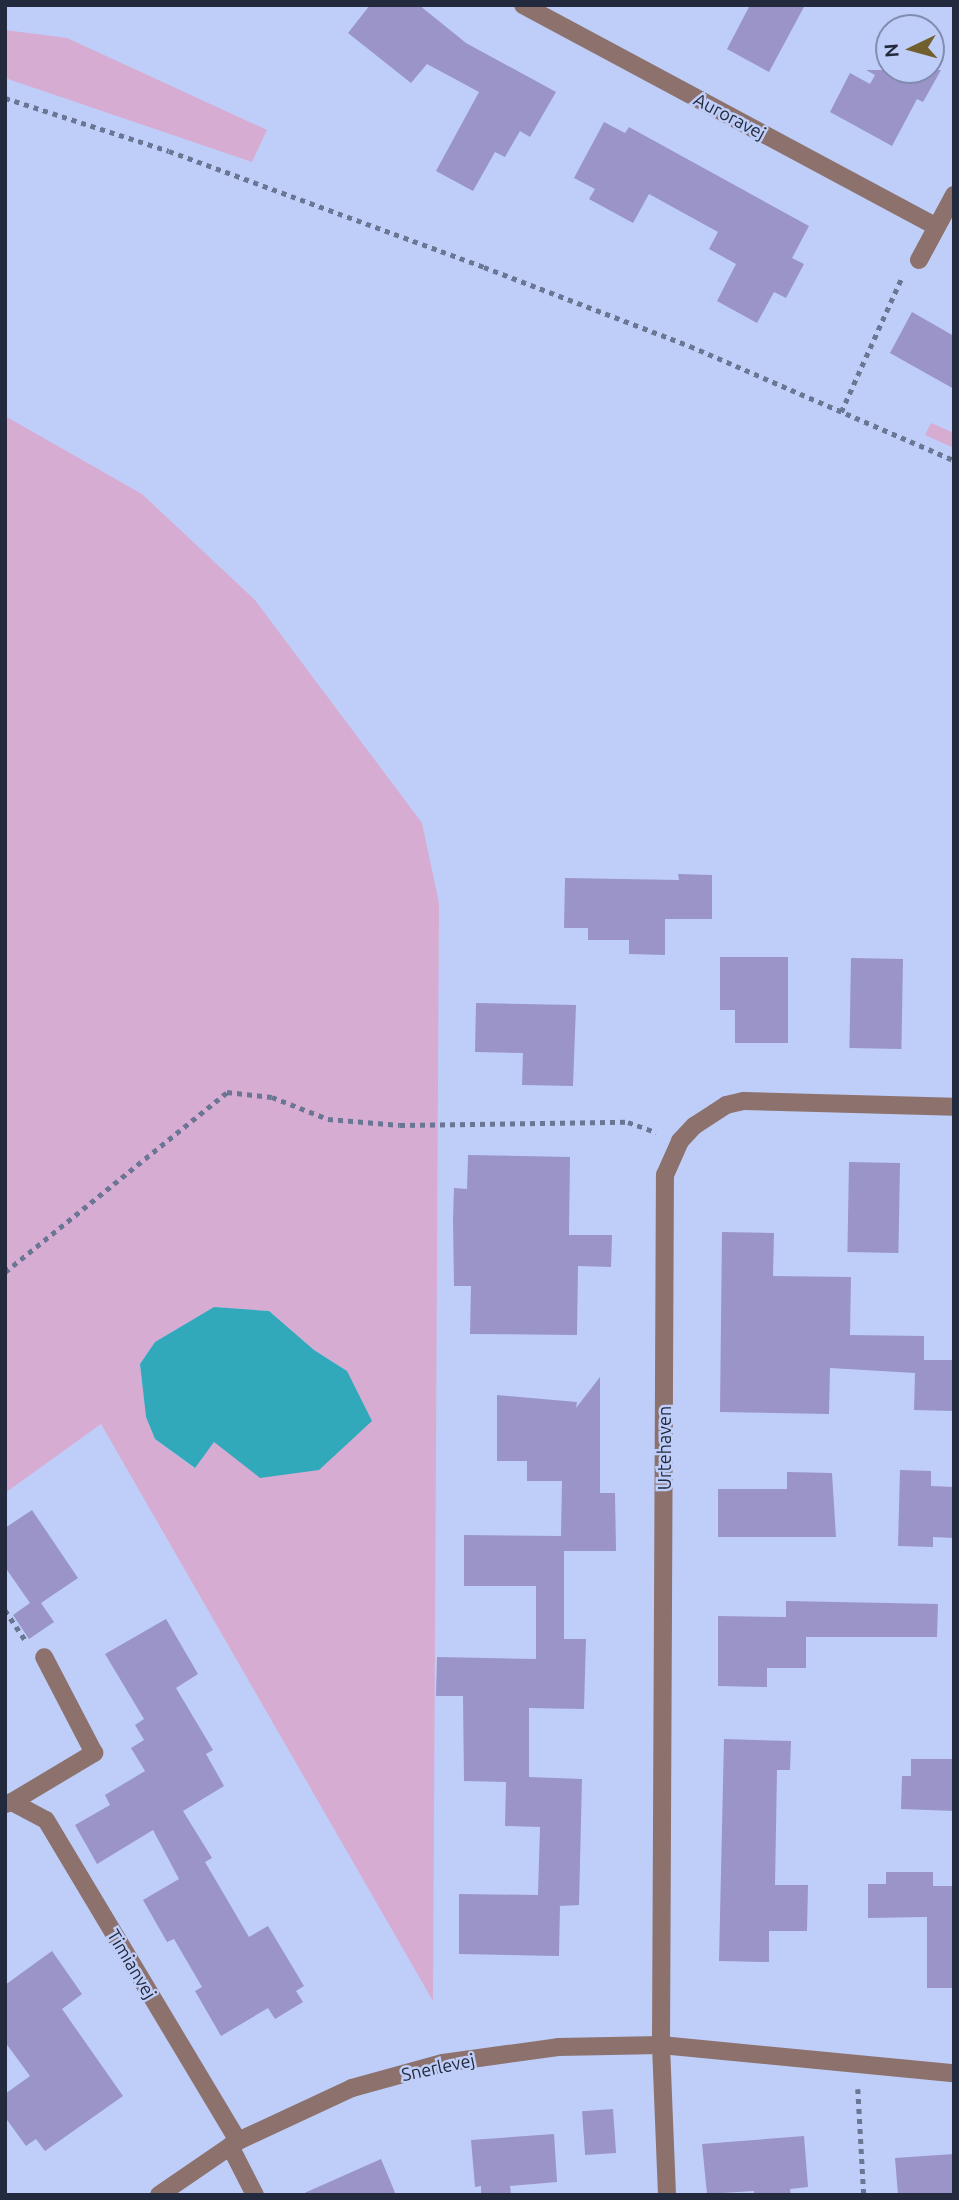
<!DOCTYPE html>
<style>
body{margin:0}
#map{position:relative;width:959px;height:2200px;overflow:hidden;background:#bfcef8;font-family:Ubuntu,sans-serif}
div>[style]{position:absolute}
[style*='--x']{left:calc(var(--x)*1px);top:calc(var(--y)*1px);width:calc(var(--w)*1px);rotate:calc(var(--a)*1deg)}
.green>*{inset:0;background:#d7acd3}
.water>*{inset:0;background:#32a9ba}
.building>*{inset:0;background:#9a94c8;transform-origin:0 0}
.path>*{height:4.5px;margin-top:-2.25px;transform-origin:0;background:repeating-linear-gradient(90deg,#6b7694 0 5px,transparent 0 10px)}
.minor>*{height:18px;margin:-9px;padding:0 9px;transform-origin:9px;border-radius:9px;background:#8c716d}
span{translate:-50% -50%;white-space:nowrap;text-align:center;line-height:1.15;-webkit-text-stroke:5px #bfcef8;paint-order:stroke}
.street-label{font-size:18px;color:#232a3e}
.frame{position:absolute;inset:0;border:7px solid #232a3e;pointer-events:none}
.north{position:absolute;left:875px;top:14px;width:70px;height:70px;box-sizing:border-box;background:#bfcef8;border:2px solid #818cae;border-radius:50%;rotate:265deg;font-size:19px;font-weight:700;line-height:28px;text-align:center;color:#232a3e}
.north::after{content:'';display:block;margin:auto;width:24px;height:32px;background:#715f2e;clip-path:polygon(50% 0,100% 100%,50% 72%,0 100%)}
</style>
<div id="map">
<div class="green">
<i style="clip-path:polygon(5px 30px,67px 38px,267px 130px,252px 162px,5px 78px)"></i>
<i style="clip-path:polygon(evenodd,5px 416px,142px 494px,255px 600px,422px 823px,439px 903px,433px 2001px,101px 1424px,5px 1493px,5px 416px,214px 1307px,269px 1311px,314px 1350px,347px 1371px,214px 1442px,194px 1468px,155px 1439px,146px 1417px,140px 1364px,155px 1342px,214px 1307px)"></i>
<i style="clip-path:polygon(931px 423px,954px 433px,954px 448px,925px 435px)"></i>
</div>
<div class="water">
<i style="clip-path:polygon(214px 1307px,269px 1311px,314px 1350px,347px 1371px,372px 1421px,319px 1470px,260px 1478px,214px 1442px,195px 1468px,155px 1439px,146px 1417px,140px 1364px,155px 1342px)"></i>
</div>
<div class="building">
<i style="clip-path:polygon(370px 5px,419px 5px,466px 43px,556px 92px,530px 137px,520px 131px,505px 157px,495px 152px,473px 191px,436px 171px,479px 92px,427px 64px,411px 83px,348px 33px)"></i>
<i style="clip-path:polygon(750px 5px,805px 5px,769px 72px,727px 49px)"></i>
<i style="clip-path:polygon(866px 70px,941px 70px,923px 102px,917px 99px,892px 146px,830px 112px,850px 73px,870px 84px,875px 75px)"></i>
<i style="clip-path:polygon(604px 122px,625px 133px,629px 127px,809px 226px,792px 258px,804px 264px,786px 298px,774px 292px,757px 323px,717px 301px,736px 264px,709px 249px,718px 232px,649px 194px,633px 223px,589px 199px,595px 189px,574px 178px)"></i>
<i style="clip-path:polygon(912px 312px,954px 336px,954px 389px,890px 353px)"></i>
<i style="clip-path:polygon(678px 874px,712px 875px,712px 919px,665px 919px,665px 955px,629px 954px,629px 940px,588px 940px,588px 928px,564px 928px,565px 878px,679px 880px)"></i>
<i style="clip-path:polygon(720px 957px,788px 957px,788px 1043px,735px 1043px,735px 1010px,720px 1010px)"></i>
<i style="left:851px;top:958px;width:52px;height:90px;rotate:1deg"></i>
<i style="clip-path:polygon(476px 1003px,576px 1005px,573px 1086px,522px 1085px,523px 1053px,475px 1052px)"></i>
<i style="clip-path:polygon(468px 1155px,570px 1157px,569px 1235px,612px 1235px,611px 1267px,578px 1266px,577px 1335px,470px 1334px,471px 1286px,454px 1286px,453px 1219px,454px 1188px,467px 1189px)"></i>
<i style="left:849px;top:1162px;width:51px;height:90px;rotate:1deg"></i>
<i style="clip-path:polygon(722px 1232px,774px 1233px,773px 1276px,851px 1277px,850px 1335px,924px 1336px,924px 1360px,954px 1360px,954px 1411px,914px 1410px,915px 1373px,830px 1368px,829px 1414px,720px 1412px)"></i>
<i style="clip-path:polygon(600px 1377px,600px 1493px,615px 1493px,616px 1551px,564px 1551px,564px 1639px,586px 1639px,584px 1709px,529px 1708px,529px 1777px,582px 1779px,579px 1905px,560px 1906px,559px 1956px,459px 1954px,459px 1894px,538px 1895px,540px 1827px,505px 1826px,506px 1782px,464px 1781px,463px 1696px,436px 1696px,437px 1657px,536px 1659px,536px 1586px,464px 1586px,464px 1535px,561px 1536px,562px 1481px,527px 1481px,527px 1461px,497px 1461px,497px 1395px,577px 1402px,576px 1408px)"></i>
<i style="clip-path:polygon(900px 1470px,931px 1471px,931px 1486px,954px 1487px,954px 1538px,933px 1537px,933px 1547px,898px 1546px)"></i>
<i style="clip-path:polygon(787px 1472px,832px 1473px,836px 1537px,718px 1537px,718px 1489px,787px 1489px)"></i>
<i style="clip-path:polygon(32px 1510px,78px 1578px,41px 1603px,54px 1622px,29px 1639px,13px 1615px,30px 1603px,5px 1567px,5px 1528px)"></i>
<i style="clip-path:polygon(786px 1601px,938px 1604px,937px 1637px,806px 1637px,806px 1668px,767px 1668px,767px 1687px,718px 1686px,718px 1616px,786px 1617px)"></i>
<i style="clip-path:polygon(166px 1619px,198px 1674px,176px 1688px,213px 1750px,206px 1754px,224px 1786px,183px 1811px,212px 1858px,205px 1862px,249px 1937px,268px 1926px,304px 1986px,296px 1991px,303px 2002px,275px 2019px,268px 2008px,221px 2036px,195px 1991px,202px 1987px,174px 1939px,167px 1942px,143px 1900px,179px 1879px,153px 1830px,97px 1864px,75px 1825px,110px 1805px,105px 1795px,145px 1771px,131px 1748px,144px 1740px,135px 1725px,144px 1719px,105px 1654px)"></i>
<i style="clip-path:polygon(724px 1739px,791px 1741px,790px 1770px,777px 1770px,775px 1885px,808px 1885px,807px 1931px,769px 1931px,769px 1962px,719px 1961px)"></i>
<i style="clip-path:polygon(911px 1759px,954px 1759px,954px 1811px,901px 1809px,902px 1776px,911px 1776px)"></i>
<i style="clip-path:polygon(886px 1872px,933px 1872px,933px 1886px,954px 1886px,954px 1988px,927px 1988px,927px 1917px,868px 1918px,868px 1884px,886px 1884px)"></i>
<i style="clip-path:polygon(52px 1951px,82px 1994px,62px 2009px,123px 2096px,45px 2151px,36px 2139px,26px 2146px,5px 2117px,5px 2094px,30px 2076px,5px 2042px,5px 1985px)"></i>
<i style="left:613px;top:2109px;width:44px;height:31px;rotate:86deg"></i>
<i style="clip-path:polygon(554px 2134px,557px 2182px,510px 2186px,511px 2195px,481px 2195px,481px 2186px,475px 2187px,471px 2140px)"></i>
<i style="clip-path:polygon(804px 2136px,808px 2187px,790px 2189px,791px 2195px,754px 2195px,754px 2191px,707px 2194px,702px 2144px)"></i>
<i style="clip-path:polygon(954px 2154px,954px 2195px,898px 2195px,895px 2158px)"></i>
<i style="clip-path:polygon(381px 2159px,396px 2195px,300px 2195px)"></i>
</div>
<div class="path">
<i style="--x:5;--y:98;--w:172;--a:17.9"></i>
<i style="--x:169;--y:151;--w:336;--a:20.2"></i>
<i style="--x:484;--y:267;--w:221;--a:21"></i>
<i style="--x:690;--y:346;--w:288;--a:23.4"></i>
<i style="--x:841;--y:412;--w:146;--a:-65.7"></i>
<i style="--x:5;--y:1272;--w:286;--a:-39"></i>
<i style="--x:227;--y:1092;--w:45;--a:6.3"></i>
<i style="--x:272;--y:1097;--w:60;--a:21.4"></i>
<i style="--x:328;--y:1119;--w:72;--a:4.8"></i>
<i style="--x:400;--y:1125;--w:228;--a:-0.8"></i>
<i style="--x:628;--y:1122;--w:30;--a:20"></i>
<i style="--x:5;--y:1610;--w:36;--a:56"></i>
<i style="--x:858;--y:2089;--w:106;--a:86.8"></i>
</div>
<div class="minor">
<i style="--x:523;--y:5;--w:468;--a:28.2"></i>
<i style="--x:919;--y:260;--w:74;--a:-61.7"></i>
<i style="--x:12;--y:1802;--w:96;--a:-30.9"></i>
<i style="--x:94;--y:1753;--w:108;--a:-117.5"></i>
<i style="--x:5;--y:1804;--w:7;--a:-16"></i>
<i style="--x:12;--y:1802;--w:38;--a:28"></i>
<i style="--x:46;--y:1820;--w:374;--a:59.1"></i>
<i style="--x:230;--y:2146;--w:55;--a:63"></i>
<i style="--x:159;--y:2195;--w:96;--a:-34.4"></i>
<i style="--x:238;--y:2141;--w:126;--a:-24.9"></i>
<i style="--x:352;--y:2088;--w:94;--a:-15.4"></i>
<i style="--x:443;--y:2063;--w:116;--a:-7.9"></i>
<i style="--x:558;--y:2047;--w:103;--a:-1.1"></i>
<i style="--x:661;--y:2045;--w:294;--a:5.5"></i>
<i style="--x:667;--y:2195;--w:150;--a:-92.3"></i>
<i style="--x:661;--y:2045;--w:870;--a:-89.74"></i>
<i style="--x:665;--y:1175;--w:37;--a:-66"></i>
<i style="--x:680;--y:1141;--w:21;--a:-47"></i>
<i style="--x:694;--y:1126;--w:38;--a:-33"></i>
<i style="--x:726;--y:1105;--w:18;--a:-13"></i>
<i style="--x:744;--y:1101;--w:210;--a:1.6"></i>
</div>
<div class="street-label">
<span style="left:730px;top:116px;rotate:28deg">Auroravej</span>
<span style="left:664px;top:1448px;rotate:-90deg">Urtehaven</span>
<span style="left:132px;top:1964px;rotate:59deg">Timianvej</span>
<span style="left:438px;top:2067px;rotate:-12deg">Snerlevej</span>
</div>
<div class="frame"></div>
<div class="north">N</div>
</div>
